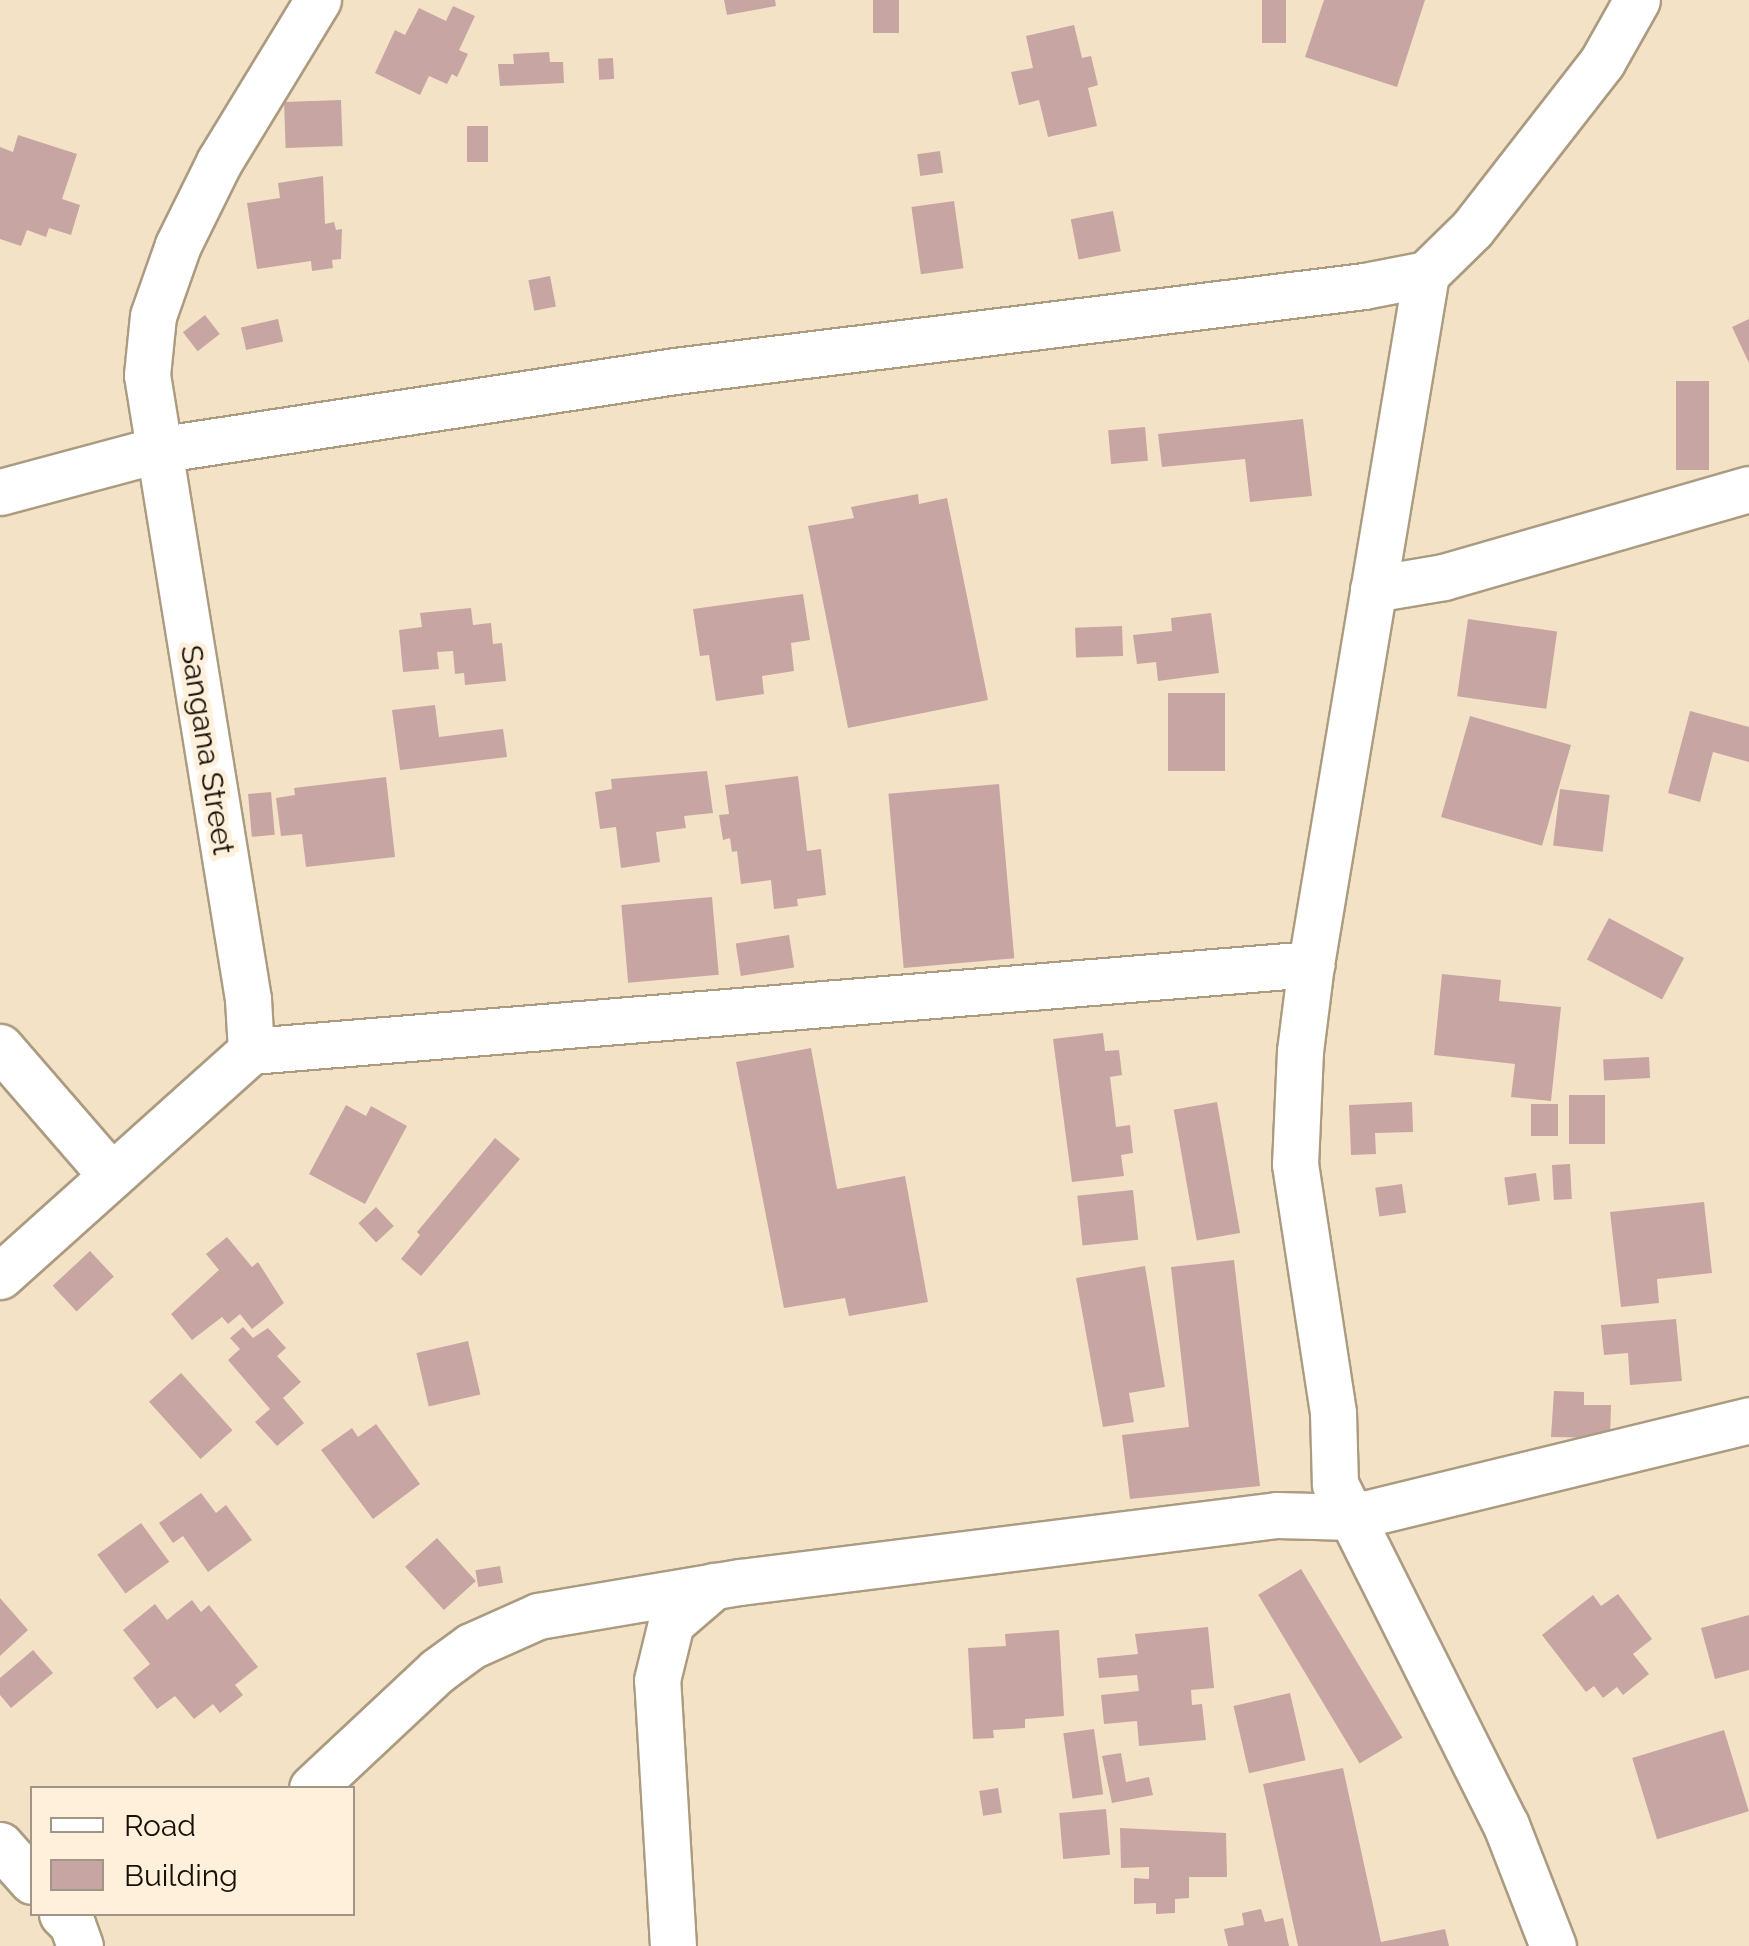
<!DOCTYPE html>
<style>
body{margin:0}
#map{position:relative;width:1749px;height:1946px;overflow:hidden;background:#f4e2c7;font-family:Raleway,sans-serif}
div>[style]{position:absolute}
[style*='--x']{left:calc(var(--x)*1px);top:calc(var(--y)*1px);width:calc(var(--w)*1px);rotate:calc(var(--a)*1deg)}
.building>*{inset:0;background:#c7a5a2;transform-origin:0 0}
.roads{filter:drop-shadow(2px 0 #ab9b81) drop-shadow(-2px 0 #ab9b81) drop-shadow(0 2px #ab9b81) drop-shadow(0 -2px #ab9b81)}
.minor>*{height:45px;margin:-22.5px;padding:0 22.5px;transform-origin:22.5px;border-radius:22.5px;background:#fff}
span{translate:-50% -50%;white-space:nowrap;text-align:center;line-height:1.15;-webkit-text-stroke:10px #fef0da;paint-order:stroke}
.street-label{font-size:30px;color:#161007}
.legend{position:absolute;left:30px;top:1786px;width:325px;height:130px;box-sizing:border-box;background:#fef0da;border:2px solid #a19686;margin:0;padding:12px 18px;list-style:none;font-size:30px;color:#161007}
.legend li{display:flex;align-items:center;gap:20px;height:50px}
.legend b{width:50px;border:2px solid #a19686}
</style>
<div id="map">
<div class="building">
<i style="clip-path:polygon(724px 0,775px 0,776px 6px,727px 15px)"></i>
<i style="left:873px;top:0;width:26px;height:33px"></i>
<i style="left:1262px;top:0;width:24px;height:43px"></i>
<i style="clip-path:polygon(1324px 0,1425px 0,1397px 87px,1305px 57px)"></i>
<i style="clip-path:polygon(453px 6px,475px 16px,459px 50px,468px 54px,457px 77px,452px 74px,447px 84px,429px 76px,420px 95px,375px 73px,395px 30px,405px 35px,419px 8px,446px 21px)"></i>
<i style="clip-path:polygon(1074px 25px,1082px 58px,1091px 56px,1098px 85px,1088px 88px,1097px 126px,1048px 137px,1039px 100px,1019px 105px,1011px 72px,1033px 68px,1026px 36px)"></i>
<i style="clip-path:polygon(549px 52px,550px 62px,563px 62px,564px 83px,500px 86px,498px 64px,514px 64px,513px 54px)"></i>
<i style="left:613px;top:58px;width:21px;height:15px;rotate:87deg"></i>
<i style="left:341px;top:100px;width:46px;height:57px;rotate:88deg"></i>
<i style="left:467px;top:126px;width:21px;height:36px"></i>
<i style="clip-path:polygon(18px 135px,77px 154px,62px 199px,80px 205px,71px 235px,49px 228px,46px 237px,27px 230px,21px 246px,0 239px,0 147px,13px 152px)"></i>
<i style="left:940px;top:151px;width:22px;height:23px;rotate:82deg"></i>
<i style="clip-path:polygon(323px 176px,325px 224px,334px 222px,336px 230px,342px 229px,341px 259px,332px 260px,333px 268px,312px 271px,311px 261px,257px 269px,247px 203px,280px 198px,278px 183px)"></i>
<i style="left:954px;top:201px;width:68px;height:43px;rotate:82deg"></i>
<i style="left:1113px;top:211px;width:41px;height:43px;rotate:79deg"></i>
<i style="left:550px;top:276px;width:31px;height:22px;rotate:79deg"></i>
<i style="left:205px;top:315px;width:24px;height:28px;rotate:52deg"></i>
<i style="left:278px;top:319px;width:23px;height:38px;rotate:77deg"></i>
<i style="clip-path:polygon(1749px 319px,1749px 363px,1732px 327px)"></i>
<i style="left:1676px;top:381px;width:33px;height:89px"></i>
<i style="clip-path:polygon(1303px 419px,1312px 496px,1250px 502px,1245px 459px,1162px 467px,1158px 434px)"></i>
<i style="left:1145px;top:427px;width:34px;height:37px;rotate:85deg"></i>
<i style="clip-path:polygon(918px 494px,919px 504px,947px 498px,988px 700px,848px 728px,808px 526px,854px 518px,851px 507px)"></i>
<i style="clip-path:polygon(803px 594px,810px 640px,791px 643px,794px 671px,762px 676px,764px 694px,716px 701px,709px 655px,700px 656px,693px 609px)"></i>
<i style="clip-path:polygon(471px 608px,473px 625px,491px 623px,493px 644px,502px 643px,506px 681px,465px 685px,464px 673px,455px 674px,453px 651px,437px 652px,439px 669px,403px 672px,399px 630px,422px 627px,420px 613px)"></i>
<i style="clip-path:polygon(1211px 613px,1219px 673px,1158px 681px,1156px 662px,1137px 664px,1133px 635px,1172px 631px,1171px 618px)"></i>
<i style="left:1468px;top:619px;width:90px;height:78px;rotate:8deg"></i>
<i style="left:1122px;top:626px;width:30px;height:47px;rotate:88deg"></i>
<i style="left:1168px;top:693px;width:57px;height:78px"></i>
<i style="clip-path:polygon(435px 705px,439px 737px,503px 729px,507px 757px,400px 770px,392px 710px)"></i>
<i style="clip-path:polygon(1690px 711px,1749px 727px,1749px 762px,1713px 752px,1700px 802px,1668px 793px)"></i>
<i style="left:1470px;top:716px;width:105px;height:105px;rotate:16deg"></i>
<i style="clip-path:polygon(707px 771px,713px 813px,684px 816px,686px 828px,656px 832px,660px 862px,621px 868px,616px 827px,600px 829px,595px 792px,612px 789px,611px 779px)"></i>
<i style="clip-path:polygon(798px 776px,807px 851px,821px 849px,826px 895px,797px 899px,798px 906px,774px 909px,771px 880px,741px 884px,737px 851px,732px 852px,730px 838px,723px 840px,719px 815px,729px 814px,725px 785px)"></i>
<i style="clip-path:polygon(386px 777px,395px 857px,306px 867px,302px 834px,281px 836px,276px 798px,295px 795px,294px 788px)"></i>
<i style="left:999px;top:784px;width:175px;height:111px;rotate:85deg"></i>
<i style="left:1560px;top:789px;width:50px;height:57px;rotate:7deg"></i>
<i style="left:271px;top:792px;width:43px;height:23px;rotate:85deg"></i>
<i style="left:712px;top:897px;width:78px;height:91px;rotate:85deg"></i>
<i style="left:1609px;top:918px;width:85px;height:47px;rotate:28deg"></i>
<i style="left:789px;top:935px;width:33px;height:54px;rotate:81deg"></i>
<i style="clip-path:polygon(1442px 974px,1501px 980px,1499px 1001px,1561px 1007px,1551px 1101px,1511px 1097px,1515px 1064px,1434px 1055px)"></i>
<i style="clip-path:polygon(1103px 1033px,1105px 1051px,1119px 1050px,1122px 1075px,1110px 1077px,1116px 1127px,1130px 1125px,1133px 1153px,1121px 1155px,1124px 1176px,1072px 1182px,1053px 1039px)"></i>
<i style="clip-path:polygon(811px 1048px,837px 1189px,905px 1176px,928px 1302px,849px 1316px,845px 1298px,784px 1308px,736px 1062px)"></i>
<i style="left:1649px;top:1057px;width:21px;height:46px;rotate:87deg"></i>
<i style="left:1569px;top:1095px;width:36px;height:49px"></i>
<i style="left:1217px;top:1102px;width:133px;height:44px;rotate:80deg"></i>
<i style="clip-path:polygon(1412px 1102px,1413px 1132px,1375px 1133px,1376px 1154px,1351px 1155px,1349px 1105px)"></i>
<i style="left:1531px;top:1104px;width:27px;height:32px"></i>
<i style="clip-path:polygon(346px 1105px,366px 1116px,371px 1106px,407px 1126px,365px 1204px,309px 1174px)"></i>
<i style="clip-path:polygon(495px 1138px,520px 1159px,421px 1276px,401px 1259px,420px 1235px,417px 1232px)"></i>
<i style="left:1570px;top:1164px;width:35px;height:18px;rotate:87deg"></i>
<i style="left:1536px;top:1173px;width:28px;height:32px;rotate:82deg"></i>
<i style="left:1402px;top:1184px;width:29px;height:27px;rotate:82deg"></i>
<i style="left:1133px;top:1190px;width:50px;height:56px;rotate:84deg"></i>
<i style="clip-path:polygon(1704px 1202px,1712px 1273px,1657px 1279px,1659px 1303px,1621px 1307px,1610px 1212px)"></i>
<i style="left:376px;top:1207px;width:26px;height:24px;rotate:47deg"></i>
<i style="clip-path:polygon(227px 1237px,252px 1267px,258px 1262px,284px 1303px,252px 1329px,240px 1314px,228px 1324px,222px 1317px,192px 1340px,171px 1314px,219px 1270px,206px 1254px)"></i>
<i style="left:90px;top:1251px;width:35px;height:51px;rotate:47deg"></i>
<i style="clip-path:polygon(1234px 1260px,1260px 1486px,1130px 1499px,1122px 1435px,1189px 1427px,1171px 1267px)"></i>
<i style="clip-path:polygon(1145px 1266px,1165px 1387px,1129px 1393px,1134px 1422px,1103px 1427px,1076px 1278px)"></i>
<i style="clip-path:polygon(1676px 1319px,1682px 1381px,1630px 1385px,1628px 1353px,1604px 1355px,1601px 1325px)"></i>
<i style="clip-path:polygon(243px 1327px,253px 1338px,268px 1328px,286px 1348px,277px 1356px,301px 1382px,283px 1398px,304px 1423px,277px 1446px,255px 1422px,270px 1409px,228px 1360px,240px 1349px,230px 1338px)"></i>
<i style="left:468px;top:1341px;width:55px;height:53px;rotate:77deg"></i>
<i style="left:181px;top:1373px;width:77px;height:43px;rotate:48deg"></i>
<i style="clip-path:polygon(1554px 1391px,1584px 1392px,1584px 1405px,1611px 1405px,1610px 1438px,1551px 1437px)"></i>
<i style="clip-path:polygon(376px 1424px,420px 1484px,373px 1519px,321px 1450px,352px 1428px,358px 1437px)"></i>
<i style="clip-path:polygon(201px 1493px,216px 1513px,226px 1505px,252px 1540px,208px 1572px,183px 1536px,173px 1543px,159px 1523px)"></i>
<i style="left:141px;top:1523px;width:48px;height:54px;rotate:54deg"></i>
<i style="left:437px;top:1538px;width:58px;height:43px;rotate:48deg"></i>
<i style="left:500px;top:1566px;width:17px;height:25px;rotate:80deg"></i>
<i style="left:1301px;top:1569px;width:197px;height:50px;rotate:59deg"></i>
<i style="clip-path:polygon(1618px 1594px,1652px 1639px,1633px 1654px,1649px 1674px,1623px 1695px,1617px 1687px,1603px 1698px,1594px 1686px,1586px 1692px,1542px 1635px,1593px 1595px,1601px 1606px)"></i>
<i style="clip-path:polygon(0 1598px,28px 1630px,0 1656px)"></i>
<i style="clip-path:polygon(192px 1600px,201px 1612px,209px 1605px,258px 1667px,235px 1685px,243px 1695px,220px 1713px,213px 1704px,194px 1719px,175px 1696px,157px 1709px,133px 1678px,150px 1664px,123px 1630px,155px 1604px,167px 1620px)"></i>
<i style="clip-path:polygon(1749px 1615px,1749px 1670px,1715px 1679px,1701px 1628px)"></i>
<i style="clip-path:polygon(1208px 1627px,1214px 1688px,1191px 1690px,1192px 1705px,1202px 1704px,1206px 1740px,1139px 1746px,1137px 1721px,1104px 1724px,1101px 1695px,1139px 1691px,1137px 1675px,1099px 1678px,1097px 1658px,1138px 1654px,1135px 1634px)"></i>
<i style="clip-path:polygon(1059px 1630px,1064px 1716px,1025px 1719px,1025px 1728px,993px 1730px,994px 1738px,973px 1739px,968px 1648px,1006px 1646px,1005px 1634px)"></i>
<i style="clip-path:polygon(33px 1650px,53px 1673px,11px 1708px,0 1695px,0 1678px)"></i>
<i style="left:1290px;top:1693px;width:69px;height:58px;rotate:77deg"></i>
<i style="left:1094px;top:1729px;width:66px;height:31px;rotate:82deg"></i>
<i style="left:1724px;top:1730px;width:85px;height:96px;rotate:73deg"></i>
<i style="clip-path:polygon(1121px 1753px,1126px 1782px,1149px 1777px,1153px 1795px,1112px 1803px,1102px 1756px)"></i>
<i style="clip-path:polygon(1343px 1768px,1381px 1942px,1445px 1929px,1449px 1946px,1298px 1946px,1263px 1784px)"></i>
<i style="left:998px;top:1788px;width:25px;height:19px;rotate:81deg"></i>
<i style="left:1106px;top:1809px;width:46px;height:47px;rotate:85deg"></i>
<i style="clip-path:polygon(1120px 1828px,1226px 1833px,1227px 1877px,1189px 1877px,1189px 1898px,1175px 1899px,1175px 1913px,1156px 1914px,1156px 1903px,1134px 1904px,1134px 1878px,1149px 1879px,1149px 1867px,1121px 1868px)"></i>
<i style="clip-path:polygon(1261px 1909px,1265px 1922px,1283px 1918px,1289px 1946px,1228px 1946px,1224px 1929px,1244px 1925px,1242px 1913px)"></i>
</div>
<div class="roads">
<div class="minor">
<i style="--x:1426;--y:274;--w:700;--a:99.46"></i>
<i style="--x:1311;--y:964;--w:88;--a:97.2"></i>
<i style="--x:1300;--y:1051;--w:113;--a:92.5"></i>
<i style="--x:1295;--y:1164;--w:252;--a:81.3"></i>
<i style="--x:1333;--y:1413;--w:71;--a:88.4"></i>
<i style="--x:1335;--y:1484;--w:381;--a:63.4"></i>
<i style="--x:1506;--y:1825;--w:130;--a:68.8"></i>
<i style="--x:0;--y:492;--w:163;--a:-15"></i>
<i style="--x:157;--y:450;--w:524;--a:-8.67"></i>
<i style="--x:675;--y:371;--w:694;--a:-7.03"></i>
<i style="--x:1364;--y:286;--w:63;--a:-11"></i>
<i style="--x:1426;--y:274;--w:64;--a:-44.4"></i>
<i style="--x:1472;--y:229;--w:212;--a:-52.1"></i>
<i style="--x:1602;--y:62;--w:71;--a:-60.6"></i>
<i style="--x:1373;--y:589;--w:72;--a:-9.6"></i>
<i style="--x:1444;--y:577;--w:317;--a:-16.1"></i>
<i style="--x:0;--y:1047;--w:168;--a:49.1"></i>
<i style="--x:251;--y:1051;--w:52;--a:-93.3"></i>
<i style="--x:248;--y:999;--w:632;--a:-99.19"></i>
<i style="--x:147;--y:375;--w:59;--a:-84.2"></i>
<i style="--x:153;--y:316;--w:75;--a:-70.6"></i>
<i style="--x:178;--y:245;--w:93;--a:-63.7"></i>
<i style="--x:219;--y:162;--w:190;--a:-58.6"></i>
<i style="--x:0;--y:1276;--w:337;--a:-41.9"></i>
<i style="--x:251;--y:1051;--w:1064;--a:-4.69"></i>
<i style="--x:312;--y:1788;--w:171;--a:-43.1"></i>
<i style="--x:437;--y:1671;--w:42;--a:-36.3"></i>
<i style="--x:471;--y:1646;--w:73;--a:-24.1"></i>
<i style="--x:538;--y:1616;--w:205;--a:-9.6"></i>
<i style="--x:740;--y:1582;--w:541;--a:-7.11"></i>
<i style="--x:1277;--y:1515;--w:75;--a:1.5"></i>
<i style="--x:1352;--y:1517;--w:409;--a:-13.7"></i>
<i style="--x:0;--y:1845;--w:48;--a:48.4"></i>
<i style="--x:62;--y:1914;--w:14;--a:45"></i>
<i style="--x:72;--y:1924;--w:23;--a:70"></i>
<i style="--x:673;--y:1946;--w:266;--a:-93.4"></i>
<i style="--x:657;--y:1680;--w:59;--a:-76.2"></i>
<i style="--x:671;--y:1623;--w:57;--a:-40.7"></i>
</div>
</div>
<div class="street-label">
<span style="left:207px;top:750px;rotate:81deg">Sangana Street</span>
</div>
<ul class="legend">
<li><b style="height:12px;background:#fff"></b>Road</li>
<li><b style="height:28px;background:#c7a5a2"></b>Building</li>
</ul>
</div>
